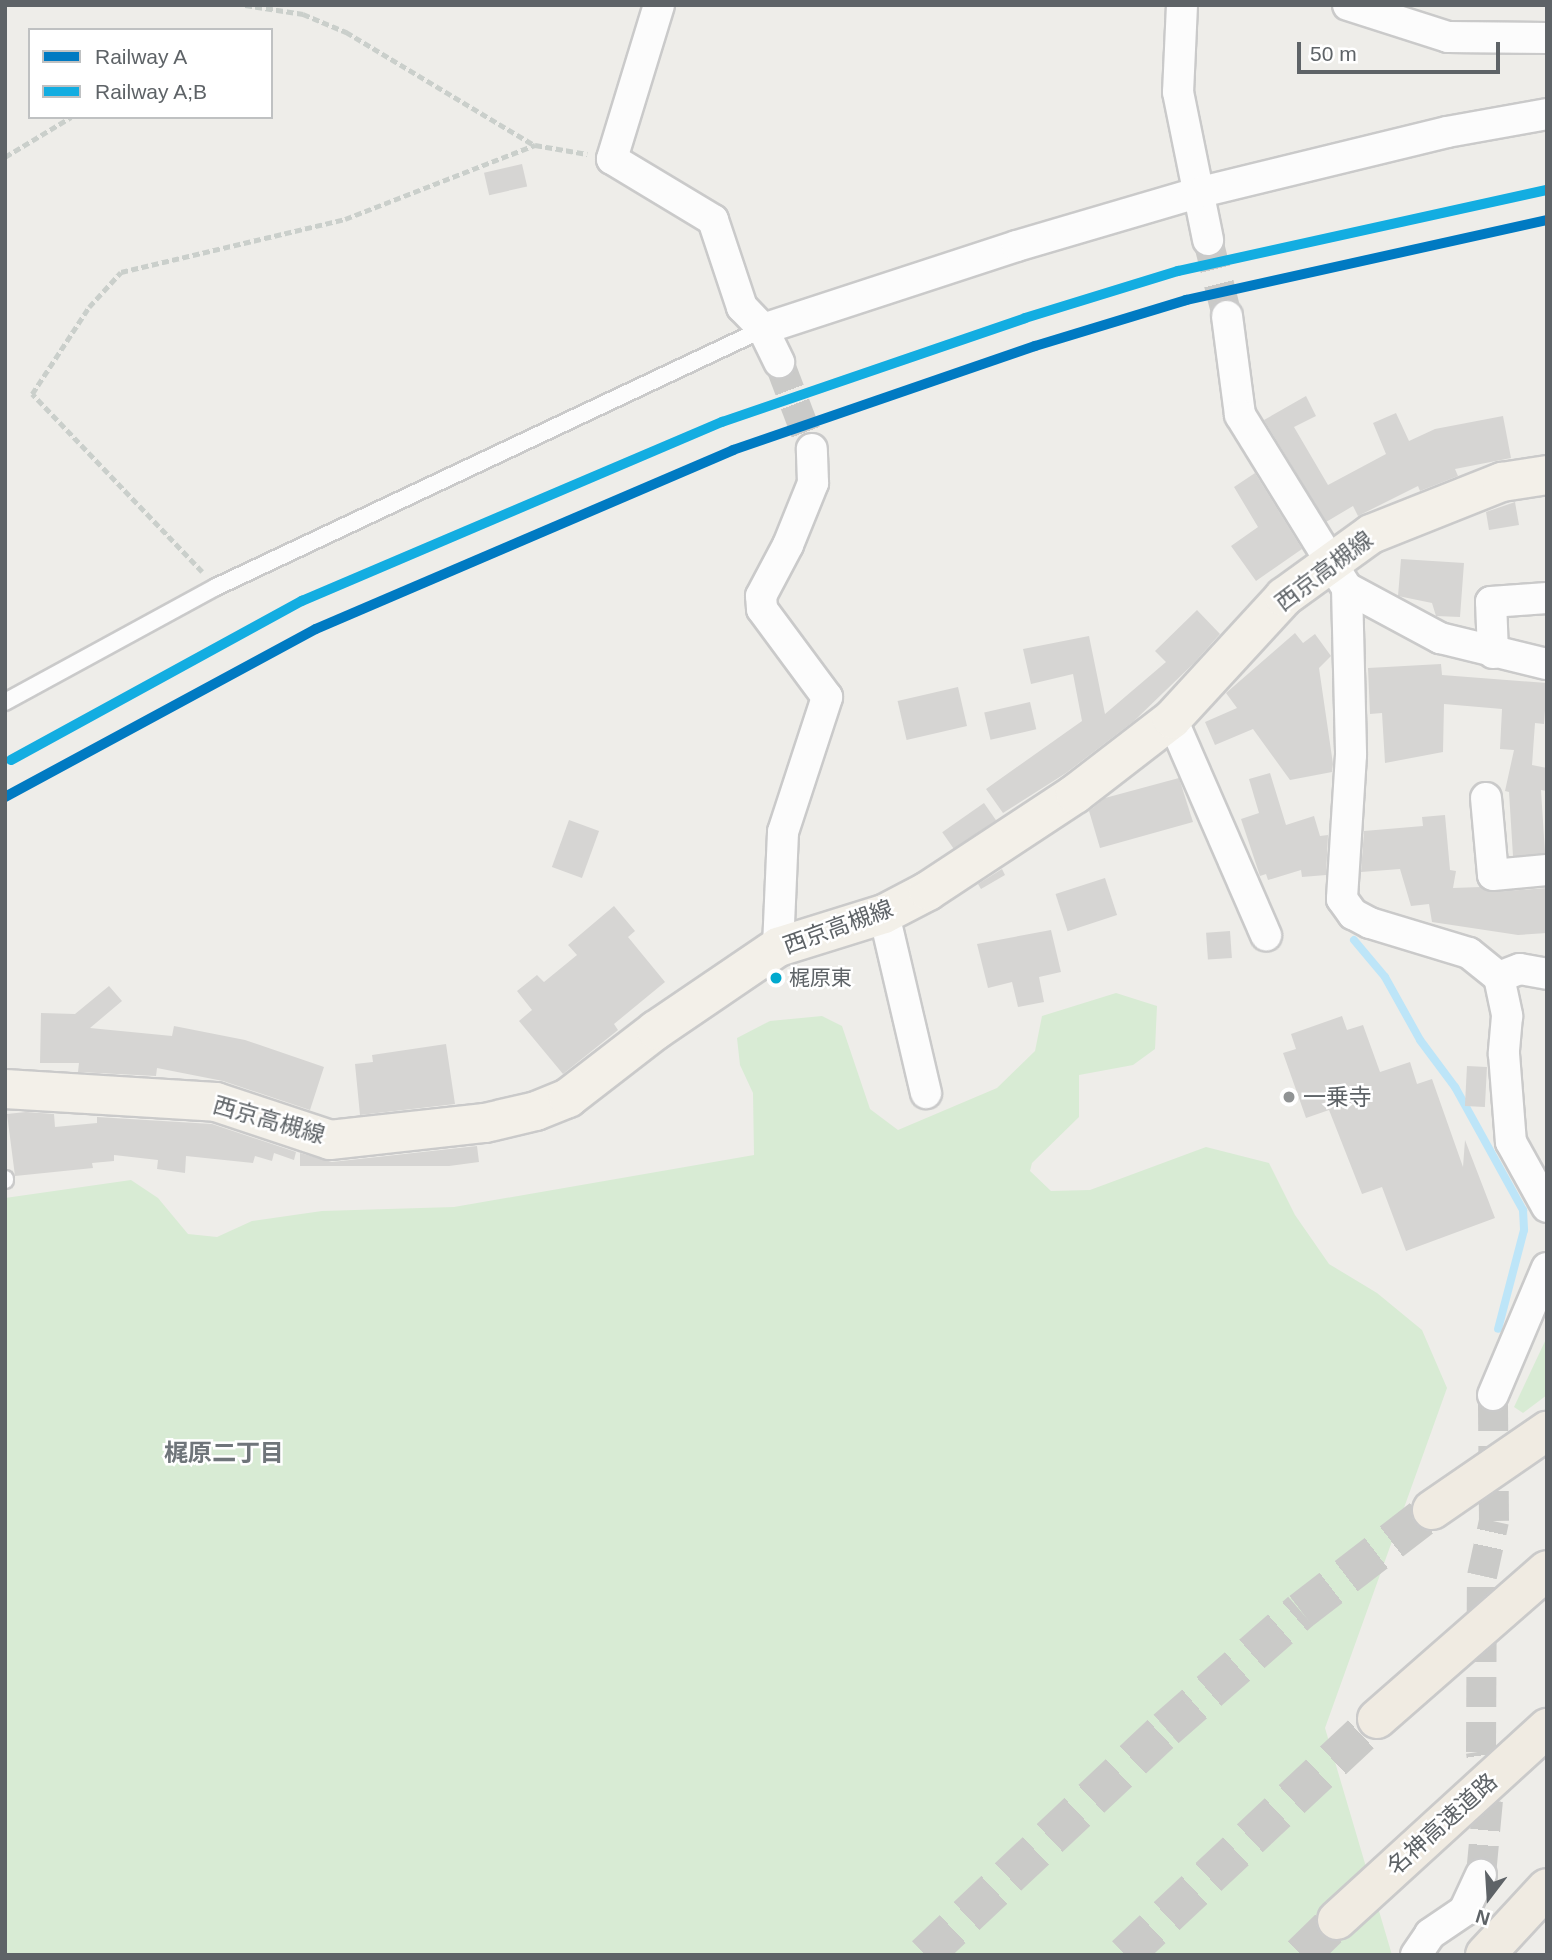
<!DOCTYPE html>
<meta charset="utf-8">
<style>
body{margin:0}
#map{position:relative;width:1552px;height:1960px;overflow:hidden;background:#eeede9;font-family:Helvetica,"Noto Sans JP",sans-serif}
div>[style]{position:absolute}
[style*='--x']{left:calc(var(--x)*1px);top:calc(var(--y)*1px);width:calc(var(--w)*1px);rotate:calc(var(--a)*1deg)}
.green>*{inset:0;background:#d8ebd4}
.stream>*{height:8px;margin:-4px;padding:0 4px;transform-origin:4px;border-radius:4px;background:#bde5f8}
.building>*{inset:0;background:#d6d5d3;transform-origin:0 0}
.street-tunnel>*{height:30px;margin-top:-15px;transform-origin:0;background:repeating-linear-gradient(90deg,#cacac8 0 30px,transparent 0 45px)}
.highway-tunnel>*{height:38px;margin-top:-19px;transform-origin:0;background:repeating-linear-gradient(90deg,#cacac8 0 38px,transparent 0 57px)}
.path>*{height:4.5px;margin-top:-2.25px;transform-origin:0;background:repeating-linear-gradient(90deg,#cacfcb 0 7px,transparent 0 10.5px)}
.roads{filter:drop-shadow(2px 0 #cacaca) drop-shadow(-2px 0 #cacaca) drop-shadow(0 2px #cacaca) drop-shadow(0 -2px #cacaca)}
.lane>*{height:16px;margin:-8px;padding:0 8px;transform-origin:8px;border-radius:8px;background:#fcfcfc}
.street>*{height:30px;margin:-15px;padding:0 15px;transform-origin:15px;border-radius:15px;background:#fcfcfc}
.primary>*{height:38px;margin:-19px;padding:0 19px;transform-origin:19px;border-radius:19px;background:#f3f0e9}
.highway>*{height:38px;margin:-19px;padding:0 19px;transform-origin:19px;border-radius:19px;background:#f0ebe2}
.rail-1>*{height:10px;margin:-5px;padding:0 5px;transform-origin:5px;border-radius:5px;background:#007ac2}
.rail-2>*{height:10px;margin:-5px;padding:0 5px;transform-origin:5px;border-radius:5px;background:#13ade1}
.dots>*{width:19px;height:19px;translate:-50% -50%;box-sizing:border-box;border:4px solid #fff;border-radius:50%}
span{translate:-50% -50%;white-space:nowrap;text-align:center;line-height:1.15;-webkit-text-stroke:5px #fff;paint-order:stroke}
.bus-label{font-size:21px;color:#5e6367}
.left{translate:0 -50%;text-align:left}
.street-label{font-size:23px;color:#5e6367}
.poi-label{font-size:23px;color:#5e6367}
.neighbourhood-label{font-size:24px;color:#6f757a;font-weight:700}
.frame{position:absolute;inset:0;border:7px solid #5e6367;pointer-events:none}
.legend{position:absolute;left:28px;top:28px;width:245px;height:91px;box-sizing:border-box;background:#fff;border:2px solid #bfc1c2;margin:0;padding:9px 12px;list-style:none;font-size:21px;color:#5e6367}
.legend li{display:flex;align-items:center;gap:14px;height:35px}
.legend b{width:35px;border:2px solid #bfc1c2}
.north{position:absolute;left:1454px;top:1862px;width:70px;height:70px;-webkit-text-stroke:5px #fff;paint-order:stroke;rotate:197deg;font-size:19px;font-weight:700;line-height:28px;text-align:center;color:#5e6367}
.north::after{content:'';display:block;margin:auto;width:24px;height:32px;background:#5e6367;clip-path:polygon(50% 0,100% 100%,50% 72%,0 100%)}
.scale{position:absolute;left:1297px;top:42px;width:203px;height:32px;box-sizing:border-box;border:4px solid #5e6367;border-top:0;padding-left:9px;font-size:21px;line-height:24px;white-space:nowrap;color:#5e6367;-webkit-text-stroke:5px #fff;paint-order:stroke}
</style>
<div id="map">
<div class="green">
<i style="clip-path:polygon(1116px 993px,1157px 1006px,1155px 1049px,1133px 1065px,1079px 1075px,1079px 1117px,1032px 1163px,1030px 1171px,1051px 1191px,1090px 1190px,1206px 1147px,1269px 1163px,1295px 1215px,1329px 1264px,1377px 1293px,1422px 1330px,1447px 1388px,1325px 1728px,1392px 1955px,5px 1955px,5px 1198px,131px 1180px,158px 1198px,188px 1234px,217px 1237px,252px 1221px,322px 1211px,454px 1207px,754px 1155px,753px 1093px,740px 1065px,737px 1038px,770px 1021px,822px 1016px,842px 1026px,870px 1109px,898px 1130px,997px 1088px,1035px 1051px,1042px 1016px)"></i>
<i style="clip-path:polygon(1547px 1337px,1547px 1395px,1523px 1413px,1514px 1407px)"></i>
</div>
<div class="stream">
<i style="--x:1354;--y:940;--w:48;--a:50"></i>
<i style="--x:1385;--y:977;--w:72;--a:60.9"></i>
<i style="--x:1420;--y:1040;--w:59;--a:53.3"></i>
<i style="--x:1455;--y:1087;--w:141;--a:61.1"></i>
<i style="--x:1523;--y:1210;--w:20;--a:87"></i>
<i style="--x:1524;--y:1230;--w:102;--a:104.7"></i>
</div>
<div class="building">
<i style="left:522px;top:164px;width:23px;height:39px;rotate:77deg"></i>
<i style="clip-path:polygon(1306px 396px,1316px 416px,1294px 427px,1328px 485px,1386px 454px,1373px 423px,1396px 413px,1409px 441px,1435px 429px,1503px 416px,1511px 458px,1455px 469px,1458px 476px,1420px 491px,1418px 486px,1358px 516px,1353px 506px,1326px 522px,1264px 420px)"></i>
<i style="clip-path:polygon(1255px 473px,1302px 549px,1256px 581px,1231px 546px,1258px 527px,1234px 487px)"></i>
<i style="clip-path:polygon(1515px 502px,1519px 525px,1489px 530px,1486px 512px)"></i>
<i style="clip-path:polygon(1401px 559px,1464px 563px,1460px 617px,1436px 616px,1432px 603px,1398px 596px)"></i>
<i style="clip-path:polygon(1197px 610px,1220px 634px,1193px 664px,1134px 721px,1066px 773px,1003px 813px,986px 789px,1082px 721px,1073px 674px,1031px 684px,1023px 649px,1089px 636px,1105px 714px,1166px 662px,1155px 651px)"></i>
<i style="clip-path:polygon(1295px 633px,1303px 643px,1315px 634px,1331px 656px,1319px 668px,1333px 764px,1332px 772px,1290px 780px,1253px 729px,1215px 745px,1205px 722px,1237px 708px,1226px 693px)"></i>
<i style="clip-path:polygon(1441px 664px,1442px 675px,1547px 683px,1544px 724px,1535px 723px,1532px 765px,1547px 768px,1547px 791px,1541px 790px,1545px 853px,1513px 856px,1509px 792px,1505px 791px,1514px 750px,1500px 749px,1502px 709px,1444px 704px,1443px 752px,1385px 763px,1382px 713px,1370px 714px,1368px 668px)"></i>
<i style="left:958px;top:687px;width:40px;height:62px;rotate:77deg"></i>
<i style="left:1030px;top:702px;width:28px;height:47px;rotate:77deg"></i>
<i style="clip-path:polygon(1270px 773px,1286px 825px,1314px 816px,1320px 836px,1328px 835px,1326px 875px,1302px 877px,1301px 870px,1268px 880px,1266px 874px,1260px 876px,1241px 819px,1259px 813px,1249px 779px)"></i>
<i style="clip-path:polygon(1179px 778px,1193px 822px,1100px 848px,1089px 811px,1105px 798px)"></i>
<i style="left:984px;top:803px;width:21px;height:51px;rotate:55deg"></i>
<i style="clip-path:polygon(1445px 815px,1450px 870px,1456px 871px,1453px 888px,1481px 887px,1495px 892px,1547px 888px,1547px 933px,1518px 935px,1432px 922px,1429px 904px,1411px 906px,1400px 869px,1361px 872px,1364px 831px,1423px 826px,1422px 817px)"></i>
<i style="left:569px;top:820px;width:32px;height:50px;rotate:20deg"></i>
<i style="clip-path:polygon(1002px 869px,1005px 875px,981px 889px,978px 884px)"></i>
<i style="left:1105px;top:878px;width:39px;height:52px;rotate:72deg"></i>
<i style="clip-path:polygon(614px 906px,635px 931px,628px 937px,665px 982px,614px 1024px,618px 1030px,563px 1074px,519px 1021px,532px 1010px,517px 991px,537px 975px,544px 982px,577px 955px,568px 945px)"></i>
<i style="clip-path:polygon(1051px 930px,1061px 972px,1039px 977px,1044px 1002px,1018px 1007px,1012px 982px,988px 988px,977px 944px)"></i>
<i style="left:1230px;top:931px;width:27px;height:24px;rotate:86deg"></i>
<i style="clip-path:polygon(109px 986px,122px 1001px,90px 1028px,172px 1036px,174px 1026px,245px 1040px,324px 1067px,310px 1110px,223px 1081px,157px 1068px,156px 1076px,78px 1072px,79px 1063px,40px 1063px,41px 1013px,75px 1014px)"></i>
<i style="clip-path:polygon(1342px 1016px,1347px 1030px,1363px 1025px,1380px 1072px,1410px 1062px,1417px 1084px,1432px 1079px,1463px 1167px,1465px 1140px,1495px 1218px,1406px 1251px,1382px 1187px,1362px 1194px,1329px 1110px,1306px 1118px,1283px 1053px,1296px 1049px,1291px 1034px)"></i>
<i style="clip-path:polygon(446px 1044px,455px 1104px,360px 1115px,355px 1064px,373px 1062px,372px 1055px)"></i>
<i style="left:1467px;top:1066px;width:20px;height:40px;rotate:3deg"></i>
<i style="clip-path:polygon(26px 1112px,54px 1114px,55px 1127px,97px 1123px,97px 1117px,212px 1124px,296px 1152px,294px 1160px,274px 1153px,272px 1161px,255px 1156px,253px 1163px,186px 1156px,185px 1173px,157px 1169px,158px 1160px,114px 1155px,114px 1161px,92px 1163px,93px 1168px,15px 1176px,7px 1114px)"></i>
<i style="clip-path:polygon(477px 1146px,479px 1162px,449px 1166px,300px 1166px,300px 1153px,332px 1162px)"></i>
</div>
<div class="street-tunnel">
<i style="--x:1208;--y:240;--w:78;--a:76"></i>
<i style="--x:779;--y:362;--w:93;--a:69.2"></i>
<i style="--x:1481;--y:1875;--w:75;--a:-84.7"></i>
<i style="--x:1488;--y:1800;--w:49;--a:-98.3"></i>
<i style="--x:1481;--y:1752;--w:176;--a:-89.7"></i>
<i style="--x:1482;--y:1576;--w:56;--a:-77.7"></i>
<i style="--x:1494;--y:1521;--w:126;--a:-90.5"></i>
</div>
<div class="highway-tunnel">
<i style="--x:925;--y:1955;--w:330;--a:-43.2"></i>
<i style="--x:1166;--y:1729;--w:179;--a:-41.2"></i>
<i style="--x:1301;--y:1611;--w:165;--a:-37.6"></i>
<i style="--x:1125;--y:1955;--w:345;--a:-43.1"></i>
<i style="--x:1301;--y:1955;--w:50;--a:-44.2"></i>
</div>
<div class="path">
<i style="--x:245;--y:5;--w:59;--a:8.8"></i>
<i style="--x:303;--y:14;--w:47;--a:22.7"></i>
<i style="--x:346;--y:32;--w:219;--a:31"></i>
<i style="--x:5;--y:157;--w:77;--a:-31.2"></i>
<i style="--x:202;--y:572;--w:246;--a:-133.7"></i>
<i style="--x:32;--y:394;--w:104;--a:-56.8"></i>
<i style="--x:89;--y:307;--w:47;--a:-47.6"></i>
<i style="--x:121;--y:272;--w:230;--a:-13.3"></i>
<i style="--x:345;--y:219;--w:204;--a:-21.3"></i>
<i style="--x:535;--y:145;--w:53;--a:9.8"></i>
</div>
<div class="roads">
<div class="lane">
<i style="--x:5;--y:702;--w:240;--a:-28.6"></i>
<i style="--x:216;--y:587;--w:605;--a:-25.25"></i>
<i style="--x:5;--y:1179;--w:1;--a:90"></i>
</div>
<div class="street">
<i style="--x:659;--y:5;--w:161;--a:107"></i>
<i style="--x:612;--y:159;--w:118;--a:31.1"></i>
<i style="--x:713;--y:220;--w:92;--a:71.6"></i>
<i style="--x:742;--y:307;--w:30;--a:46"></i>
<i style="--x:763;--y:329;--w:37;--a:64"></i>
<i style="--x:1182;--y:5;--w:87;--a:92.6"></i>
<i style="--x:1178;--y:92;--w:151;--a:78.5"></i>
<i style="--x:1348;--y:5;--w:105;--a:17.7"></i>
<i style="--x:1448;--y:37;--w:99;--a:0.6"></i>
<i style="--x:1227;--y:316;--w:100;--a:82.5"></i>
<i style="--x:1240;--y:415;--w:203;--a:58.3"></i>
<i style="--x:1347;--y:588;--w:167;--a:88.6"></i>
<i style="--x:1351;--y:755;--w:144;--a:93.6"></i>
<i style="--x:1342;--y:899;--w:19;--a:54"></i>
<i style="--x:1353;--y:914;--w:19;--a:28"></i>
<i style="--x:1370;--y:923;--w:103;--a:16.9"></i>
<i style="--x:1469;--y:953;--w:38;--a:39"></i>
<i style="--x:1499;--y:977;--w:40;--a:78"></i>
<i style="--x:1507;--y:1016;--w:38;--a:95"></i>
<i style="--x:1504;--y:1054;--w:88;--a:85.5"></i>
<i style="--x:1511;--y:1142;--w:74;--a:61"></i>
<i style="--x:763;--y:329;--w:267;--a:-18.1"></i>
<i style="--x:1017;--y:246;--w:188;--a:-16.4"></i>
<i style="--x:1197;--y:193;--w:257;--a:-13.7"></i>
<i style="--x:1447;--y:132;--w:102;--a:-10.2"></i>
<i style="--x:1347;--y:588;--w:106;--a:28.3"></i>
<i style="--x:1440;--y:638;--w:110;--a:13.7"></i>
<i style="--x:1493;--y:653;--w:51;--a:-92.2"></i>
<i style="--x:1491;--y:602;--w:56;--a:-4.1"></i>
<i style="--x:1172;--y:719;--w:236;--a:66.5"></i>
<i style="--x:1486;--y:798;--w:77;--a:84.8"></i>
<i style="--x:1493;--y:875;--w:54;--a:-5.3"></i>
<i style="--x:884;--y:914;--w:184;--a:76.8"></i>
<i style="--x:778;--y:947;--w:115;--a:-87.5"></i>
<i style="--x:783;--y:832;--w:142;--a:-71.9"></i>
<i style="--x:827;--y:697;--w:109;--a:-126.5"></i>
<i style="--x:762;--y:609;--w:13;--a:-94"></i>
<i style="--x:761;--y:596;--w:58;--a:-62.1"></i>
<i style="--x:788;--y:545;--w:67;--a:-68"></i>
<i style="--x:813;--y:483;--w:34;--a:-92"></i>
<i style="--x:1499;--y:977;--w:22;--a:-21"></i>
<i style="--x:1520;--y:969;--w:27;--a:10"></i>
<i style="--x:1493;--y:1395;--w:138;--a:-67"></i>
<i style="--x:1416;--y:1955;--w:25;--a:-56"></i>
<i style="--x:1430;--y:1934;--w:41;--a:-34.1"></i>
<i style="--x:1464;--y:1911;--w:40;--a:-65"></i>
</div>
<div class="primary">
<i style="--x:5;--y:1089;--w:211;--a:3.5"></i>
<i style="--x:216;--y:1102;--w:120;--a:18.4"></i>
<i style="--x:330;--y:1140;--w:156;--a:-6.3"></i>
<i style="--x:485;--y:1123;--w:52;--a:-13.2"></i>
<i style="--x:536;--y:1111;--w:35;--a:-22"></i>
<i style="--x:568;--y:1098;--w:111;--a:-37.7"></i>
<i style="--x:656;--y:1030;--w:148;--a:-34.2"></i>
<i style="--x:778;--y:947;--w:111;--a:-17.3"></i>
<i style="--x:884;--y:914;--w:50;--a:-27.6"></i>
<i style="--x:928;--y:891;--w:176;--a:-33.4"></i>
<i style="--x:1075;--y:794;--w:123;--a:-37.7"></i>
<i style="--x:1172;--y:719;--w:166;--a:-47.4"></i>
<i style="--x:1284;--y:597;--w:107;--a:-35.9"></i>
<i style="--x:1371;--y:534;--w:141;--a:-21.7"></i>
<i style="--x:1502;--y:482;--w:46;--a:-8.8"></i>
</div>
<div class="highway">
<i style="--x:1432;--y:1510;--w:140;--a:-34.5"></i>
<i style="--x:1377;--y:1719;--w:226;--a:-41.2"></i>
<i style="--x:1337;--y:1920;--w:285;--a:-42.4"></i>
<i style="--x:1485;--y:1955;--w:91;--a:-47.2"></i>
</div>
</div>
<div class="rail-1">
<i style="--x:5;--y:797;--w:353;--a:-28.4"></i>
<i style="--x:316;--y:629;--w:454;--a:-23.2"></i>
<i style="--x:733;--y:450;--w:319;--a:-19"></i>
<i style="--x:1035;--y:346;--w:158;--a:-16.9"></i>
<i style="--x:1186;--y:300;--w:370;--a:-12.5"></i>
</div>
<div class="rail-2">
<i style="--x:11;--y:760;--w:332;--a:-28.7"></i>
<i style="--x:302;--y:601;--w:457;--a:-23.1"></i>
<i style="--x:722;--y:422;--w:320;--a:-18.9"></i>
<i style="--x:1025;--y:318;--w:160;--a:-17.1"></i>
<i style="--x:1178;--y:271;--w:378;--a:-12.4"></i>
</div>
<div class="dots">
<i style="left:776px;top:978px;background:#00a9ce"></i>
<i style="left:1289px;top:1097px;background:#909394"></i>
</div>
<div class="bus-label">
<span class="left" style="left:789px;top:978px">梶原東</span>
</div>
<div class="street-label">
<span style="left:1324px;top:571px;rotate:-37deg">西京高槻線</span>
<span style="left:838px;top:927px;rotate:-20deg">西京高槻線</span>
<span style="left:269px;top:1120px;rotate:16deg">西京高槻線</span>
<span style="left:1442px;top:1824px;rotate:-42deg">名神高速道路</span>
</div>
<div class="poi-label">
<span class="left" style="left:1303px;top:1097px">一乗寺</span>
</div>
<div class="neighbourhood-label">
<span style="left:224px;top:1453px">梶原二丁目</span>
</div>
<div class="frame"></div>
<ul class="legend">
<li><b style="height:9px;background:#007ac2"></b>Railway A</li>
<li><b style="height:9px;background:#13ade1"></b>Railway A;B</li>
</ul>
<div class="north">N</div>
<div class="scale">50 m</div>
</div>
